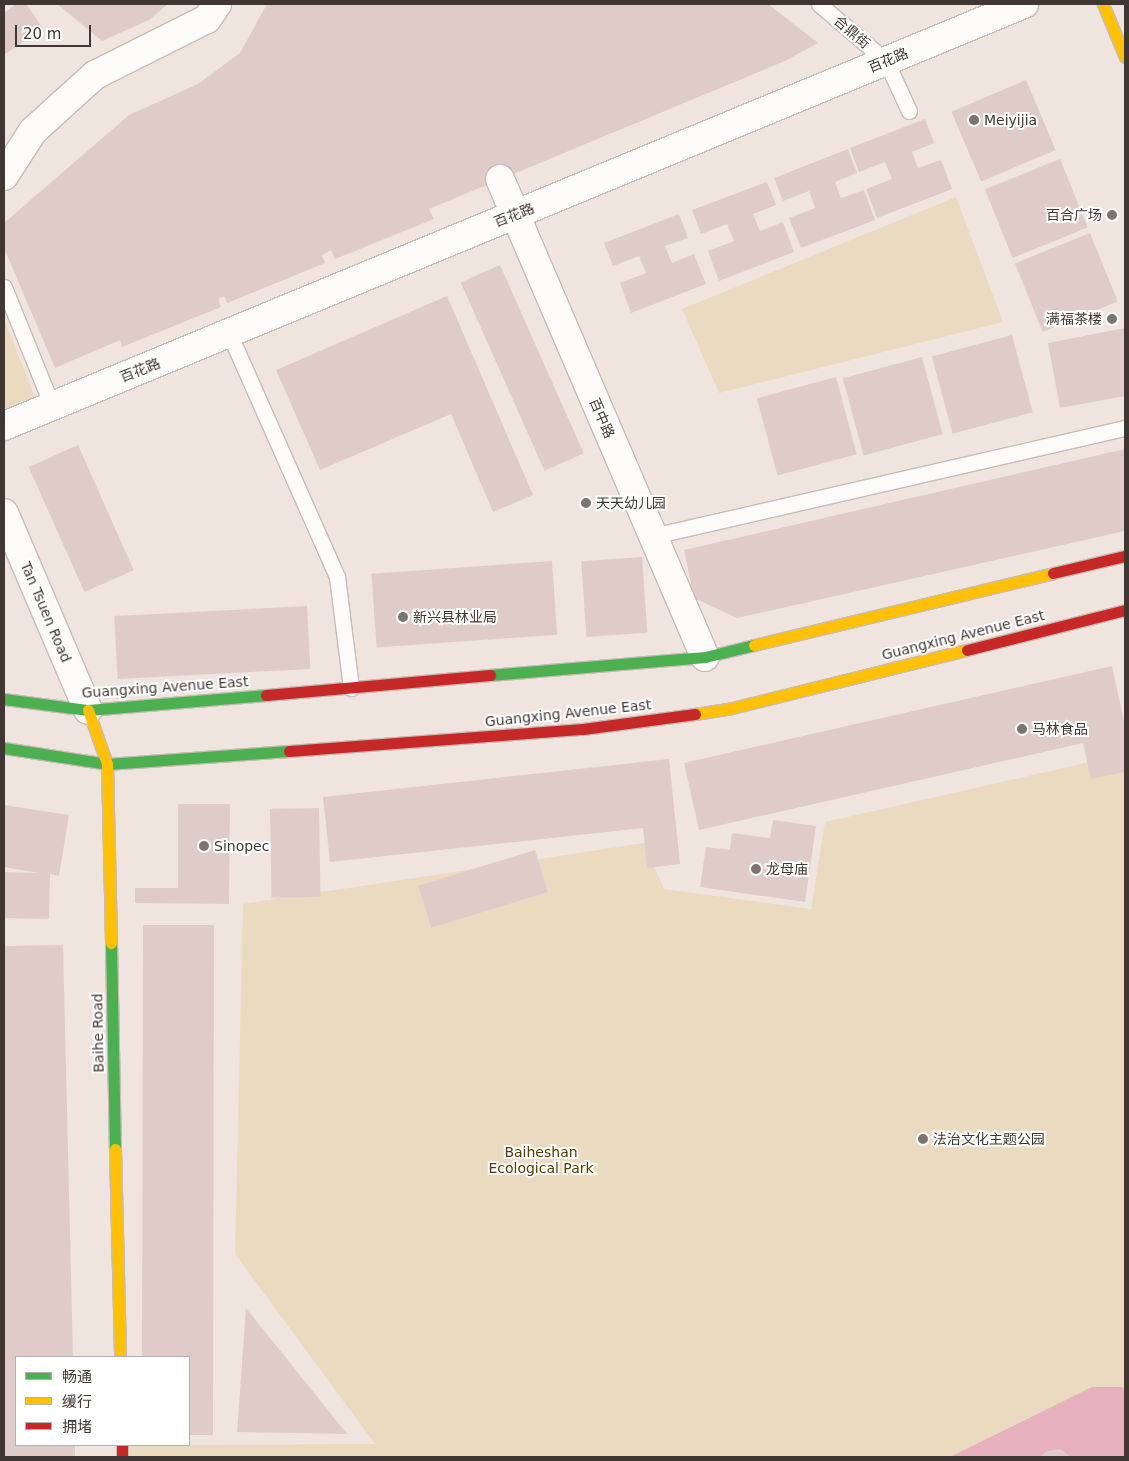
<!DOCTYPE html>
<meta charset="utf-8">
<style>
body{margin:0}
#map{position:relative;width:1129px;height:1461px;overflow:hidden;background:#f0e4df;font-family:"DejaVu Sans","Noto Sans SC",sans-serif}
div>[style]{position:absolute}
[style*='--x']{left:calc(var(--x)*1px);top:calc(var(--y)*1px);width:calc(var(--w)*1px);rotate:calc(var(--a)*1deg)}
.green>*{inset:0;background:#eadbc0}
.water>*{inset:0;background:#e6b0bd}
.building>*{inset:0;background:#dfccc8;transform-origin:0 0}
.roads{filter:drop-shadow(1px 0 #c6bcb7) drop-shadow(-1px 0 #c6bcb7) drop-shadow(0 1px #c6bcb7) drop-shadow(0 -1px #c6bcb7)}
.lane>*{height:15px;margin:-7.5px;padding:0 7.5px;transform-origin:7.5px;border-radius:7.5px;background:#fdfbfa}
.street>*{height:28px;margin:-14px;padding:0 14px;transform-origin:14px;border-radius:14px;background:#fdfbfa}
.fast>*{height:11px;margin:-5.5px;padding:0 5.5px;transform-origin:5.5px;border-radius:5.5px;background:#4caf50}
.slow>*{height:11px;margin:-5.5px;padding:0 5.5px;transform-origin:5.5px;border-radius:5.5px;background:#ffc107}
.jam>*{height:11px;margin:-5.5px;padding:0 5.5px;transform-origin:5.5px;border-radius:5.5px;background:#c62828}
.dots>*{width:14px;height:14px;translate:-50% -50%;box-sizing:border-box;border:2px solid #fff;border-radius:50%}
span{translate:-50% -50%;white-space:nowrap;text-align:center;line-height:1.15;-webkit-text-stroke:4px #fff;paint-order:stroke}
.street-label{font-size:14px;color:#403733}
.poi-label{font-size:14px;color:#403733}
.left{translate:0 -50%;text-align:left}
.right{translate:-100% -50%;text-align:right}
.park-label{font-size:14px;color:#4f3d05}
.frame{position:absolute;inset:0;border:5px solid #403733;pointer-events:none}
.legend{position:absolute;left:15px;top:1356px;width:175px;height:90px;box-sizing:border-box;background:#fff;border:1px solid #b3afad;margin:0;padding:6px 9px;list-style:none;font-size:15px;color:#403733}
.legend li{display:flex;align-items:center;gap:10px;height:25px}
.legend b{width:25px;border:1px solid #b3afad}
.scale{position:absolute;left:15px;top:25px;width:76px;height:22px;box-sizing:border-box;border:2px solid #403733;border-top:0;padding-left:6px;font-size:15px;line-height:18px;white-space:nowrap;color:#403733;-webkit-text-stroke:4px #fff;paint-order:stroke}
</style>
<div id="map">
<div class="green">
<i style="clip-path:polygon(956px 197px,1003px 322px,719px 393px,682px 309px)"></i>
<i style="clip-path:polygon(4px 319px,35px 397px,4px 409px)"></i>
<i style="clip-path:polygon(1125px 754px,1125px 1457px,122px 1457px,122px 1445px,375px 1444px,235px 1254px,243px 904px,644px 843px,664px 889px,811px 909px,825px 822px)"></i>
</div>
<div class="water">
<i style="clip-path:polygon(1092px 1387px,1122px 1387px,1125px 1390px,1125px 1457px,950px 1457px)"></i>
</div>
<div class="building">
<i style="clip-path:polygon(16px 4px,26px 4px,43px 28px,4px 55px,4px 13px)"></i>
<i style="clip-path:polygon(57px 4px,168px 4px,149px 20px,102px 41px)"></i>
<i style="clip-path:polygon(267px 4px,768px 4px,818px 43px,785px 61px,429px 209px,434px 219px,335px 259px,331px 250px,322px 255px,325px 263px,227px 303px,224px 296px,218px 299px,221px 307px,122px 347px,120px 340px,55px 368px,4px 248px,4px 223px,129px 115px,198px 84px,240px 53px)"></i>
<i style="left:1026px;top:80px;width:76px;height:81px;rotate:67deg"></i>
<i style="clip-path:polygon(925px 119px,934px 143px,912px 152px,918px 168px,941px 160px,952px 189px,877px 218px,866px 189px,892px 179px,885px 162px,859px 172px,850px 148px)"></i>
<i style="clip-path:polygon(848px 149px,857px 173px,835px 182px,841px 198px,864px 190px,875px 220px,801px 248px,789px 218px,815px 208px,809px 191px,783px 201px,774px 178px)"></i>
<i style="left:1060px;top:159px;width:74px;height:81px;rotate:68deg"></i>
<i style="clip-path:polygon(767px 182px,776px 205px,753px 214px,760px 231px,783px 222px,794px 252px,719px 281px,708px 251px,734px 241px,727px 224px,701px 234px,692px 210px)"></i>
<i style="clip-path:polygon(679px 214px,688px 238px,665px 246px,672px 263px,694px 254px,706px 284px,631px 313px,620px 283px,646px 273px,639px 256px,613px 266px,604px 243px)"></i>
<i style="left:1090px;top:233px;width:74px;height:81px;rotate:68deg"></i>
<i style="left:500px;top:265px;width:206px;height:43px;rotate:66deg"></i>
<i style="clip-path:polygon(447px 296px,533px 495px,493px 512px,451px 414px,320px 470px,276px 370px)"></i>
<i style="clip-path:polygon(1125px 328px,1125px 396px,1060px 408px,1048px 343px)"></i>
<i style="left:1012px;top:335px;width:80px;height:83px;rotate:75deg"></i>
<i style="left:922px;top:357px;width:80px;height:82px;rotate:75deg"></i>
<i style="left:836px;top:377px;width:80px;height:82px;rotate:75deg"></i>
<i style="left:78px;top:445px;width:137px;height:54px;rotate:66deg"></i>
<i style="clip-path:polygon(1125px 449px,1125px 531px,737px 618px,694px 598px,684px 550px)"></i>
<i style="left:642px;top:557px;width:76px;height:61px;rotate:86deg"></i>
<i style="left:552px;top:561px;width:74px;height:181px;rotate:86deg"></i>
<i style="left:307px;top:606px;width:63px;height:193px;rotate:87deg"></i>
<i style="clip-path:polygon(1112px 666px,1125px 726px,1125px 772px,1091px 779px,1083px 743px,699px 830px,684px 763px)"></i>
<i style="clip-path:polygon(669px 759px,680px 864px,647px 868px,643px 828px,330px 862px,323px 797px)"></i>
<i style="clip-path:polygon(178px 804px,230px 804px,229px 904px,135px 903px,135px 888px,178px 888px)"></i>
<i style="clip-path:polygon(4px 805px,69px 815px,59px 876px,50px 874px,49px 919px,4px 918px,4px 872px,39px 873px,4px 867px)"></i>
<i style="left:319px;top:808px;width:89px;height:49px;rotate:89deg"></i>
<i style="clip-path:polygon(773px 820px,816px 826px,805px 902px,700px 887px,706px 847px,730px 850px,732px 833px,770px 838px)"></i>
<i style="left:535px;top:850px;width:44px;height:122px;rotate:73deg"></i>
<i style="clip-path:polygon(143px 925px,214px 925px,213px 1435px,189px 1435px,189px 1357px,142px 1357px)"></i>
<i style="clip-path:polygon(63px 945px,73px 1357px,16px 1357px,16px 1445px,75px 1445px,75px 1457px,4px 1457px,4px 946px)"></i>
<i style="clip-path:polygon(246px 1308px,347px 1434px,237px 1432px)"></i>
<i style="clip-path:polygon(1060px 1449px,1071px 1457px,1040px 1457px,1047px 1451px)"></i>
</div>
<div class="roads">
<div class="lane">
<i style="--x:819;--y:4;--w:88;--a:40.4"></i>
<i style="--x:886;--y:61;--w:55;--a:65.3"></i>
<i style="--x:4;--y:287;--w:128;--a:68"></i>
<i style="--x:229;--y:333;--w:267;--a:66.1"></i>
<i style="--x:337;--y:577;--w:112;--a:82.8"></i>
<i style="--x:653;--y:536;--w:484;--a:-12.9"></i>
</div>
<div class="street">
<i style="--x:4;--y:176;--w:54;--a:-57.2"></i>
<i style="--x:33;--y:131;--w:84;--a:-42.1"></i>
<i style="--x:95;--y:75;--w:125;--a:-26.6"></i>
<i style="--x:207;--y:19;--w:18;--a:-56"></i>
<i style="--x:500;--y:179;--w:520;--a:66.79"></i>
<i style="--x:4;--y:426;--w:1104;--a:-22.48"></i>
<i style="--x:4;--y:513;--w:214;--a:66.9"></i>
</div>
<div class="fast">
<i style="--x:490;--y:675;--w:216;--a:-4.8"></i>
<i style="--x:705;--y:657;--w:50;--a:-13.8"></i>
<i style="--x:4;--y:699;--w:85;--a:7.5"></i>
<i style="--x:88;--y:710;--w:179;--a:-4.8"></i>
<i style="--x:4;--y:748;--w:104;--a:8.8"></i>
<i style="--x:107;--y:764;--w:182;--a:-4.1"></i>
<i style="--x:111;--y:943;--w:206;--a:88.9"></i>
</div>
<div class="slow">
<i style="--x:1103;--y:4;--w:57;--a:67.5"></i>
<i style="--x:754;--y:645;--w:308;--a:-13.5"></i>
<i style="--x:88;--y:710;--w:57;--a:70.6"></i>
<i style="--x:107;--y:764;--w:179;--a:88.7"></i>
<i style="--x:695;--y:714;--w:33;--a:-9"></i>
<i style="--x:728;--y:709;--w:246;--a:-13.9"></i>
<i style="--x:115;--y:1149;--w:208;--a:88.6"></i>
</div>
<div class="jam">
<i style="--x:1053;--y:573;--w:74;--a:-13.3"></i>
<i style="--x:967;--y:650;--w:163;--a:-14.2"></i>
<i style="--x:266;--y:695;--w:225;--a:-5.1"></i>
<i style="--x:289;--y:751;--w:295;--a:-4.3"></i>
<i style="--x:583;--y:729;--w:113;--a:-7.6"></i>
<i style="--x:122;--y:1445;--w:12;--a:90"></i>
</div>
</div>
<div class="dots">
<i style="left:974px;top:120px;background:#7e746f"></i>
<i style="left:1112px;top:215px;background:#7e746f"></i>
<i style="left:1112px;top:319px;background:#7e746f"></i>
<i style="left:586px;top:503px;background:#7e746f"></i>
<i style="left:403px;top:617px;background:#7e746f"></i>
<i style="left:1022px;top:729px;background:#7e746f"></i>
<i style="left:204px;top:846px;background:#7e746f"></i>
<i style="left:756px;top:869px;background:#7e746f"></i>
<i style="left:923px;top:1139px;background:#7e746f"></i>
</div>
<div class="street-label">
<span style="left:852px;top:32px;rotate:40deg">合鼎街</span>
<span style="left:888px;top:60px;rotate:-22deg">百花路</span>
<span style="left:514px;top:215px;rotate:-22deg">百花路</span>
<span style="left:140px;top:370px;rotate:-22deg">百花路</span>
<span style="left:602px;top:418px;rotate:67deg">百中路</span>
<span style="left:46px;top:612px;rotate:67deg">Tan Tsuen Road</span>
<span style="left:963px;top:635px;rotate:-14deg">Guangxing Avenue East</span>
<span style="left:165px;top:687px;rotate:-4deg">Guangxing Avenue East</span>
<span style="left:568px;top:713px;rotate:-6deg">Guangxing Avenue East</span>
<span style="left:98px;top:1033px;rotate:-91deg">Baihe Road</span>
</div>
<div class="poi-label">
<span class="left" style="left:984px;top:120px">Meiyijia</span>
<span class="right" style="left:1102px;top:215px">百合广场</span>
<span class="right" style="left:1102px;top:319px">满福茶楼</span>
<span class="left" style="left:596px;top:503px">天天幼儿园</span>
<span class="left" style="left:413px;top:617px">新兴县林业局</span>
<span class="left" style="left:1032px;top:729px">马林食品</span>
<span class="left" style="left:214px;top:846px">Sinopec</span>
<span class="left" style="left:766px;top:869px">龙母庙</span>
<span class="left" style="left:933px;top:1139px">法治文化主题公园</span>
</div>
<div class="park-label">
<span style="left:541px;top:1160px">Baiheshan<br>Ecological Park</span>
</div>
<div class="frame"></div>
<ul class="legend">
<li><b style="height:6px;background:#4caf50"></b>畅通</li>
<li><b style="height:6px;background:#ffc107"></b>缓行</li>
<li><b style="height:6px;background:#c62828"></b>拥堵</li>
</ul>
<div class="scale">20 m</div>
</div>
